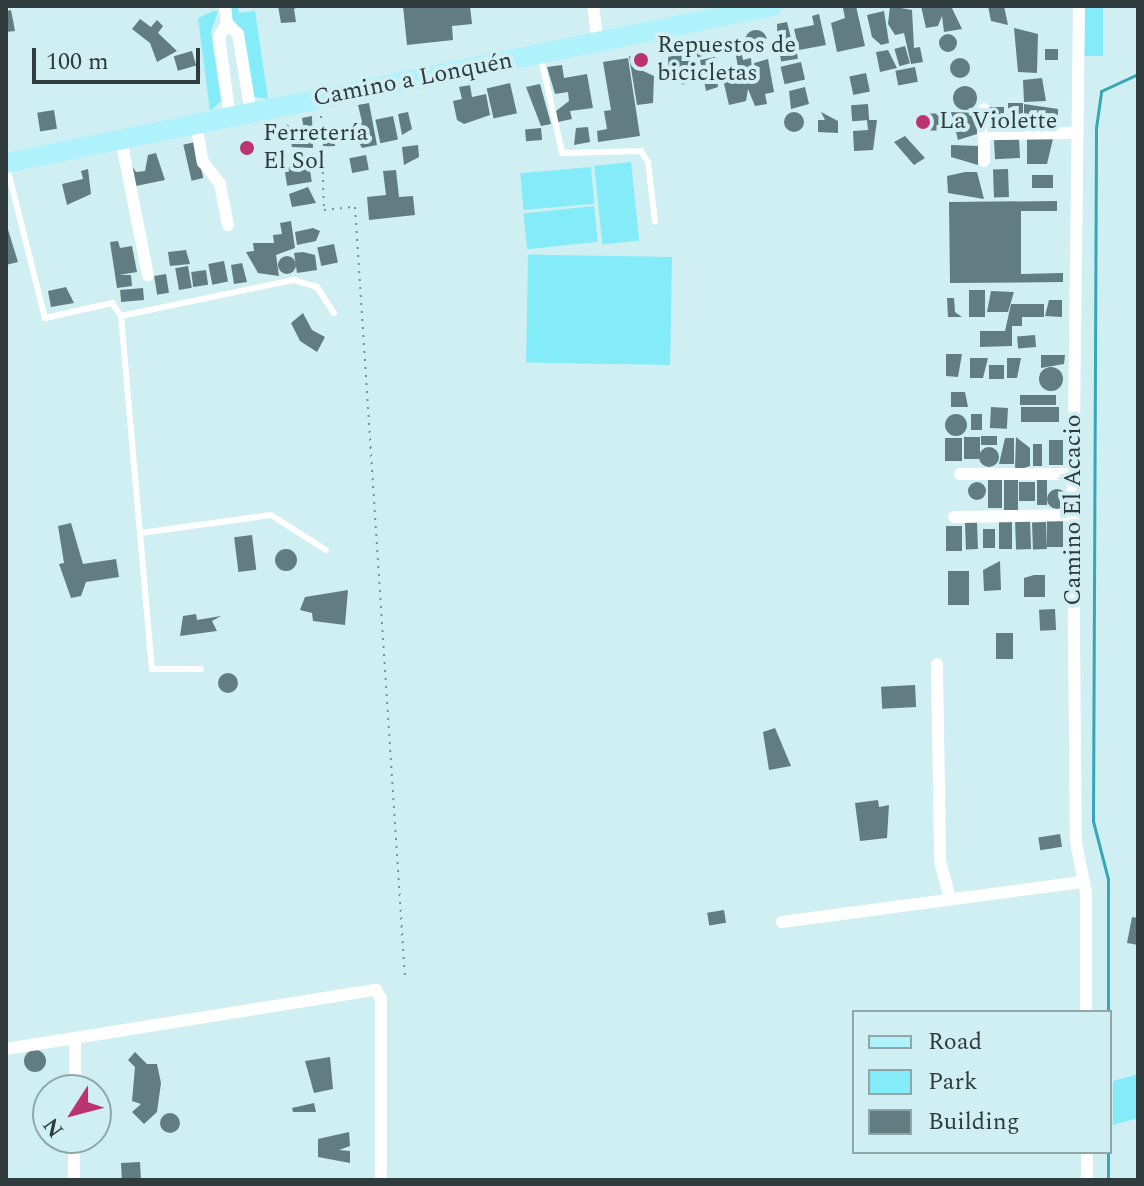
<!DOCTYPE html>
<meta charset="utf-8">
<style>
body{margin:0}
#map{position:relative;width:1144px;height:1186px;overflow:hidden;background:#d0eff3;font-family:Spectral,serif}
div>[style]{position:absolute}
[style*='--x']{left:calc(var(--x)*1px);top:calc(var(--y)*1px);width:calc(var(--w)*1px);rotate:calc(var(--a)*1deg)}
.green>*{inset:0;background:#84ebf9;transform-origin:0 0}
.stream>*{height:3px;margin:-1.5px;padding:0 1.5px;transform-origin:1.5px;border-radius:1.5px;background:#36a7b5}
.building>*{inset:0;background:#617d81;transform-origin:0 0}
.round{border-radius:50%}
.path>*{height:2px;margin-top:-1px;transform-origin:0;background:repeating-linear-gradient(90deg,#7b9093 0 2px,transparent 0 8px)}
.lane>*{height:6px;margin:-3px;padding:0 3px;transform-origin:3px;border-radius:3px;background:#fff}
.street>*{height:12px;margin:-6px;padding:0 6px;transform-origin:6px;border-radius:6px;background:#fff}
.primary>*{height:20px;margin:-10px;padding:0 10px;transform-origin:10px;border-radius:10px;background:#b0f2fb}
.dots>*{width:22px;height:22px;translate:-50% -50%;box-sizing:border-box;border:4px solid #d0eff3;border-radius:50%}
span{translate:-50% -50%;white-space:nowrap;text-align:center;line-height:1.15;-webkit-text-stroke:8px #d0eff3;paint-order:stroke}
.poi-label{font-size:24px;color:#2f3b3d}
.left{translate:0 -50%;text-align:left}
.street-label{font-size:24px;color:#2f3b3d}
.frame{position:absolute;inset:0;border:8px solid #2f3b3d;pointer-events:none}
.legend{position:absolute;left:852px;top:1010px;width:260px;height:144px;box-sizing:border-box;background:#d0eff3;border:2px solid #90a7aa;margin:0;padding:10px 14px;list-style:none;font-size:24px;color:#2f3b3d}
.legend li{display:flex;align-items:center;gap:16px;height:40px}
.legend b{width:40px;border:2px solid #90a7aa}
.north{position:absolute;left:32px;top:1074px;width:80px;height:80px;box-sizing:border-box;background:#d0eff3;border:2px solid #90a7aa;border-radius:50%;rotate:234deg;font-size:22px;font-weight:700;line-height:32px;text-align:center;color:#2f3b3d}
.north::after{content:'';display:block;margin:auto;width:28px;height:36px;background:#bc3372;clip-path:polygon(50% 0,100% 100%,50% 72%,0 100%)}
.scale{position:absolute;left:32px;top:48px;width:168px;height:36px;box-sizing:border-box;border:4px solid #2f3b3d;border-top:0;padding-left:10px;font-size:24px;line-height:28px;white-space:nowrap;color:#2f3b3d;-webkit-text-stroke:6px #d0eff3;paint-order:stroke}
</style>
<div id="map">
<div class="green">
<i style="left:1083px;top:6px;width:20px;height:50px"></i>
<i style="clip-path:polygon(238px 7px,239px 13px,255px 11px,268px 99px,254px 97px,242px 32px,231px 17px,230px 8px)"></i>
<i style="clip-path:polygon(213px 11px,218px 11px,211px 32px,221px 101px,210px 111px,198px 18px)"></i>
<i style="left:631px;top:162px;width:79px;height:37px;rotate:84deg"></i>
<i style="left:591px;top:167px;width:37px;height:71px;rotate:85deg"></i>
<i style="left:594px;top:206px;width:36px;height:71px;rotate:84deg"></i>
<i style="left:672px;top:257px;width:108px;height:144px;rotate:91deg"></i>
<i style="clip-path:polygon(1138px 1074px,1138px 1118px,1113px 1125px,1113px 1081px)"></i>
</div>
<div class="stream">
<i style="--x:1108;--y:1012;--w:133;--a:-90"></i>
<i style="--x:1108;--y:879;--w:60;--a:-104.5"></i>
<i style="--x:1093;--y:821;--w:693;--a:-89.75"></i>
<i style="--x:1096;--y:128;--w:37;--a:-82"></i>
<i style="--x:1101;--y:91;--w:41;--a:-24.7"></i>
<i style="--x:1108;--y:1152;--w:28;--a:90"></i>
</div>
<div class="building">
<i style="clip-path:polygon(278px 6px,300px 6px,294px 9px,296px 22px,281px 23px)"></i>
<i style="clip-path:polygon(403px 6px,470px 6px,472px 24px,452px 26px,453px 40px,407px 45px)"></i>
<i style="clip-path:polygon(856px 6px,865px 46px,837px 52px,831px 23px,845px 18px,843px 8px)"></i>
<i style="clip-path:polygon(890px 6px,912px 10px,914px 48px,920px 47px,923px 62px,911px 64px,904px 33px,895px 35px,888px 24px)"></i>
<i style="clip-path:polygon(921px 6px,951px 6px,962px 29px,944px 32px,942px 16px,938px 26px,926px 28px)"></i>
<i style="clip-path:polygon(988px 6px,1004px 6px,1008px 25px,991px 21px)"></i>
<i style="clip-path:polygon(11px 10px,15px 31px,6px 32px,6px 11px)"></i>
<i style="clip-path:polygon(884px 11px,889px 43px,881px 45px,872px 37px,867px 15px)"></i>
<i style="clip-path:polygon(819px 14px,826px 45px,799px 50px,794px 29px,814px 25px,812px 16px)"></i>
<i style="clip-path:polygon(140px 19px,151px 27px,157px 20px,163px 26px,158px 33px,177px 51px,157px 62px,150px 43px,132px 29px)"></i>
<i style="clip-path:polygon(787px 22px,793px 46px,778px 49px,777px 24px)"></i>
<i style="clip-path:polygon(1014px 28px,1038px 34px,1037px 73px,1018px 72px)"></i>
<i class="round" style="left:745px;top:30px;width:22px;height:22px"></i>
<i class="round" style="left:939px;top:34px;width:18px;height:18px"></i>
<i style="left:713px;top:43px;width:9px;height:19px;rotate:72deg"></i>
<i style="left:905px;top:46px;width:18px;height:11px;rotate:74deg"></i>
<i style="left:796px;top:47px;width:12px;height:17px;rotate:81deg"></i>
<i style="left:1045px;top:49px;width:13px;height:11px"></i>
<i style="clip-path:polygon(741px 50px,743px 60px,751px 58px,753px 83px,758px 82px,754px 63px,768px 59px,774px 92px,765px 94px,767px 104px,755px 106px,748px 89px,746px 101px,729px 105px,724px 84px,727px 75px,739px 72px,735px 51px)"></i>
<i style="clip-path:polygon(888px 50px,897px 68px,880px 72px,876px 52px)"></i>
<i style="left:192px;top:51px;width:15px;height:19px;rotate:74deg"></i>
<i style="clip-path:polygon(692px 52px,701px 78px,682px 85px,680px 76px,669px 78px,668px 57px)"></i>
<i style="clip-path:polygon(629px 56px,639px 58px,641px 70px,654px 76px,653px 103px,637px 105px)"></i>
<i style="clip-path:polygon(715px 57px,718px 87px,706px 91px,700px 60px)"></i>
<i style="clip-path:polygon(628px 58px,640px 136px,598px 142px,597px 131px,607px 129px,604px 111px,611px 110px,603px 62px)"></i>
<i class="round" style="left:950px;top:58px;width:20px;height:20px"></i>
<i style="left:801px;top:62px;width:18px;height:21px;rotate:77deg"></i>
<i style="clip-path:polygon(562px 65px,564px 78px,587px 74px,593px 108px,570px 111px,572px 119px,558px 122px,556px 111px,569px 101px,568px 92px,555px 94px,547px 67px)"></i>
<i style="left:915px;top:67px;width:15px;height:20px;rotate:79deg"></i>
<i style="left:866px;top:73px;width:19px;height:17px;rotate:78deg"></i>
<i style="clip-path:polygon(1042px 78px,1046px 101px,1024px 102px,1023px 80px)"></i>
<i style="left:510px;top:83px;width:31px;height:24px;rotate:77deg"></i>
<i style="clip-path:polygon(540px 84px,551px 124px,541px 126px,526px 87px)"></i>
<i style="clip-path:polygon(470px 85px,472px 97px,486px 94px,490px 115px,464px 124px,457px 120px,453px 101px,462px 99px,459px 87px)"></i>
<i class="round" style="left:953px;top:86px;width:24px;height:24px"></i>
<i style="clip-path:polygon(805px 87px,809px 104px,791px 109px,789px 91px)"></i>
<i style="clip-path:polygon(369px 103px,377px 145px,362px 148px,352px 129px,362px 122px,358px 105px)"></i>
<i style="left:1008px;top:103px;width:15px;height:22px"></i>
<i style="left:868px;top:104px;width:16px;height:17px;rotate:86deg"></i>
<i style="clip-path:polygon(1024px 104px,1058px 109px,1058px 126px,1024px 126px)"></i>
<i style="left:989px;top:107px;width:15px;height:17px"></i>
<i style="left:54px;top:110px;width:19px;height:17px;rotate:81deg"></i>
<i style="clip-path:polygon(408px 112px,412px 129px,402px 135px,398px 114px)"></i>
<i style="clip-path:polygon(821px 112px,838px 121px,838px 133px,818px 132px,818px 120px,825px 120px)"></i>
<i style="clip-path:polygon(951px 112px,977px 113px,977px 134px,958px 140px)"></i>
<i class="round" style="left:784px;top:112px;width:20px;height:20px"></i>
<i style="left:917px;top:113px;width:24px;height:17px;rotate:2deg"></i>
<i style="clip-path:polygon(312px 116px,313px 148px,292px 147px,287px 124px,294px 132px,304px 130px,302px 118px)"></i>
<i style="left:393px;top:116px;width:24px;height:18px;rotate:78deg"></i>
<i style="clip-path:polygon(867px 120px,877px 120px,873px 150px,854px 151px,853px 131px,868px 130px)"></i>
<i style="left:334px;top:127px;width:19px;height:12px;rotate:87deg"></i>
<i style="clip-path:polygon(588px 127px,590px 142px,574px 145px,576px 128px)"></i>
<i style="left:541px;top:128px;width:12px;height:16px;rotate:85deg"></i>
<i style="clip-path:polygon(905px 136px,925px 158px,914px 165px,894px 142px)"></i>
<i style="left:1019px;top:139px;width:19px;height:25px;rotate:87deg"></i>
<i style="clip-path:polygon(1027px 139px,1053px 139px,1047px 164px,1027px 164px)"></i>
<i style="left:195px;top:142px;width:37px;height:12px;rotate:77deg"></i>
<i style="clip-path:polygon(418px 145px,419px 157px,404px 165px,402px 147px)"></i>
<i style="clip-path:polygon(951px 145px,979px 146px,978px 165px,951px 157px)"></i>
<i style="clip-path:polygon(156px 153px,165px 180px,136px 186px,130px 163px,136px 172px,145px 171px,148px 155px)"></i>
<i style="left:366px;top:155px;width:15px;height:17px;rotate:79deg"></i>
<i style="left:309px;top:164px;width:18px;height:25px;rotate:81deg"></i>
<i style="clip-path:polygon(88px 169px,91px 194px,67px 205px,62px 184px,83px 179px,81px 171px)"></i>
<i style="left:1008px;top:169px;width:28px;height:15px;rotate:88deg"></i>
<i style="clip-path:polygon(396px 170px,399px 197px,413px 196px,415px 215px,369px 220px,367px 197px,386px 195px,383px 171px)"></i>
<i style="clip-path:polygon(965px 172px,977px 172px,984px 199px,948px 193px,947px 176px)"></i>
<i style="left:1032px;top:175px;width:21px;height:13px"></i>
<i style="clip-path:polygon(308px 187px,316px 203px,292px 207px,289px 194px)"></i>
<i style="clip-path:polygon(1057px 201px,1057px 211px,1021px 211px,1021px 274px,1063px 273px,1063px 282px,950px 283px,949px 202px)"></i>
<i style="clip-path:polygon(291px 221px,295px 248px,276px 255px,279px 276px,258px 273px,246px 252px,254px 251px,253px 243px,274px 243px,273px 235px,282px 234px,280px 223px)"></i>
<i style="clip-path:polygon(6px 223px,18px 262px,6px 265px)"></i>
<i style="clip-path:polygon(313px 228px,320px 231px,316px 241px,297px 245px,295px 232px)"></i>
<i style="clip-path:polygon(118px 241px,120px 248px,132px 246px,137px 272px,119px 275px,131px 275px,132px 286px,117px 288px,110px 242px)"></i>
<i style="left:334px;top:244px;width:19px;height:17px;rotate:78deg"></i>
<i style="clip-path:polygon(186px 250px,190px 264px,170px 266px,168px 252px)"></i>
<i style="clip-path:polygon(303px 252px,315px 255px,317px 270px,297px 273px,294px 253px)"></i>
<i class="round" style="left:278px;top:256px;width:18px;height:18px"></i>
<i style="left:224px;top:261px;width:21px;height:16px;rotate:79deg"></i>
<i style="clip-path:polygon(242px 263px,247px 282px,234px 284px,231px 265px)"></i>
<i style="left:188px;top:266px;width:22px;height:13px;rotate:80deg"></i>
<i style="left:206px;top:270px;width:15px;height:15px;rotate:82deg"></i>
<i style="left:166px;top:274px;width:19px;height:12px;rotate:81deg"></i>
<i style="clip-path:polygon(66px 287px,74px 303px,51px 307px,48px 291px)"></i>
<i style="left:143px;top:288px;width:12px;height:23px;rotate:85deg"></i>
<i style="left:969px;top:290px;width:16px;height:27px"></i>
<i style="clip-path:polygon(991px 291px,1014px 292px,1008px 312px,987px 312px)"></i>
<i style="clip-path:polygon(947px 298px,954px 298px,955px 312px,962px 317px,948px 317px)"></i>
<i style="clip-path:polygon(1049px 300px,1062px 300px,1062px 317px,1045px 316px)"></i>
<i style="clip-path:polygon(1011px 304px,1044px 304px,1044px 317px,1022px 317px,1022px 326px,1012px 326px,1012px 346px,980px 347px,980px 331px,1005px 331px)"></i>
<i style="clip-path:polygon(303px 313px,312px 330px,325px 337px,317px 352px,300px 341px,291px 323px)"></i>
<i style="left:1035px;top:335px;width:12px;height:18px;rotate:85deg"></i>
<i style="clip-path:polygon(946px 354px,962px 354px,958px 377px,946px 376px)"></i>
<i style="clip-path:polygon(1041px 355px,1065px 355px,1064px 364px,1041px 368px)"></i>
<i style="clip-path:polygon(970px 358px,988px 358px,983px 378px,970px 378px)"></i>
<i style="clip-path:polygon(1007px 358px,1021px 358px,1017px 378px,1007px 378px)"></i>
<i style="left:989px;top:365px;width:15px;height:14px"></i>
<i class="round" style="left:1039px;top:367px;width:24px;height:24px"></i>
<i style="clip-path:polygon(951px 392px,965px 392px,968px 407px,951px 407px)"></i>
<i style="left:1020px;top:395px;width:36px;height:10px"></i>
<i style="left:991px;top:407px;width:17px;height:21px;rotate:3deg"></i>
<i style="left:1021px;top:407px;width:38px;height:15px"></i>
<i style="left:971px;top:414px;width:11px;height:16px"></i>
<i class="round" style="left:945px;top:414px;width:22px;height:22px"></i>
<i style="left:981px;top:436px;width:16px;height:9px"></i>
<i style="left:964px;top:437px;width:16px;height:22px"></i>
<i style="clip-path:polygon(1016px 437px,1030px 448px,1030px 466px,1024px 468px,1015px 468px)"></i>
<i style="left:962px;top:438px;width:23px;height:17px;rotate:90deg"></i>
<i style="clip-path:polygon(1005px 438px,1014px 438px,1014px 464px,999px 464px)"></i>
<i style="left:1049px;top:440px;width:14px;height:25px"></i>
<i style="left:1033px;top:444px;width:9px;height:22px"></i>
<i class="round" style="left:979px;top:447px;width:20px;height:20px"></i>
<i style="left:988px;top:478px;width:14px;height:30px"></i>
<i style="left:1004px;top:480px;width:14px;height:30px"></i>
<i style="left:1037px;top:480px;width:10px;height:25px"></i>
<i class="round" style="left:968px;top:482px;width:18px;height:18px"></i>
<i style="left:1035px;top:482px;width:19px;height:16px;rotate:90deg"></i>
<i class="round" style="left:1047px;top:489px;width:20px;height:20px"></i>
<i style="left:1030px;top:519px;width:30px;height:15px;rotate:88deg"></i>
<i style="left:1047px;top:520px;width:16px;height:27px"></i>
<i style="left:999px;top:521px;width:13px;height:28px"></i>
<i style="left:977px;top:522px;width:27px;height:12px;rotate:88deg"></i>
<i style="left:1046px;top:522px;width:27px;height:14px;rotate:88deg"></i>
<i style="clip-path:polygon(71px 523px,83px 564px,116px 559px,119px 577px,86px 582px,81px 596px,71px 598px,59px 564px,64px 563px,58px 526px)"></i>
<i style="left:962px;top:526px;width:25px;height:16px;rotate:90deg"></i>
<i style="left:983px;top:529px;width:12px;height:19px"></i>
<i style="left:252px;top:535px;width:35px;height:18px;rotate:83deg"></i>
<i class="round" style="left:275px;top:549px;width:22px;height:22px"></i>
<i style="clip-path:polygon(1000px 561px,1001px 590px,984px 591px,983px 570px)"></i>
<i style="left:948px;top:571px;width:21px;height:34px"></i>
<i style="clip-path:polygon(1034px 575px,1045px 575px,1045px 597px,1024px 597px,1024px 578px)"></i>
<i style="clip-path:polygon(348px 590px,345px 625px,313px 621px,312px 613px,300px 610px,305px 597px)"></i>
<i style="left:1055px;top:609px;width:21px;height:16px;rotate:87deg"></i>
<i style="clip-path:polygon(196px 614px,197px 620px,221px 616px,212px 621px,217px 631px,180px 636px,183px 616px)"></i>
<i style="left:996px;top:633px;width:17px;height:26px"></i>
<i class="round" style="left:218px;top:673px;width:20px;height:20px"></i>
<i style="left:915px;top:685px;width:22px;height:34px;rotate:87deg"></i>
<i style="clip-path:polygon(775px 728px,791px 766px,769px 770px,763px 732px)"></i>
<i style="clip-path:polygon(878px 800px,879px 807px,889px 805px,887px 838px,860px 841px,855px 803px)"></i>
<i style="left:1060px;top:834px;width:13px;height:22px;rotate:81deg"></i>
<i style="left:724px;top:910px;width:13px;height:17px;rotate:81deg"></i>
<i style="clip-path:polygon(1132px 917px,1138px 918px,1138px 945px,1127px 943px)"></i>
<i class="round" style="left:24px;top:1050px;width:22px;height:22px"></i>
<i style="clip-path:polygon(135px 1052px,147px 1064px,157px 1064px,161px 1083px,157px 1112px,144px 1124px,132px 1112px,141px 1104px,132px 1101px,135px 1067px,128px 1060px)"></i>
<i style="clip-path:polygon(330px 1057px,333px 1089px,314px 1093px,305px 1061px)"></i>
<i style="clip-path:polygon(314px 1103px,316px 1112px,293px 1112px,292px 1108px)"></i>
<i class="round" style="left:160px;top:1113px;width:20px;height:20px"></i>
<i style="clip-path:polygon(349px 1132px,350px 1146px,339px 1150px,350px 1151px,350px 1163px,318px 1157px,318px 1139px)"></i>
<i style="left:140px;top:1162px;width:18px;height:19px;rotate:87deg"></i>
</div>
<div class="path">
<i style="--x:321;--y:116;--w:94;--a:88.2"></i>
<i style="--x:324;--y:210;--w:31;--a:-6"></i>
<i style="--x:355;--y:207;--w:773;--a:86.29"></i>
</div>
<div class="lane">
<i style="--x:541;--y:58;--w:97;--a:77.5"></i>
<i style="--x:562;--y:153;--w:79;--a:-1.5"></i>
<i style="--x:641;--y:151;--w:13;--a:58"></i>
<i style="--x:648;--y:162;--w:60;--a:83.3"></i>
<i style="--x:7;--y:167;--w:156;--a:75.9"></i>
<i style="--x:45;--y:318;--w:69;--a:-12.6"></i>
<i style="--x:112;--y:303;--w:16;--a:55"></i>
<i style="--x:121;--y:316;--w:177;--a:-11.8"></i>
<i style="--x:294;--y:280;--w:24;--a:17"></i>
<i style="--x:317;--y:287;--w:31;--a:57"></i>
<i style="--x:121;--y:316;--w:354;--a:85"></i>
<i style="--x:152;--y:669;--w:49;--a:0"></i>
<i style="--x:140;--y:533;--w:132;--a:-7.8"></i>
<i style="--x:271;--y:515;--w:65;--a:32.5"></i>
</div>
<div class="street">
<i style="--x:225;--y:6;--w:18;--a:84"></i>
<i style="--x:593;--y:6;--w:37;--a:82"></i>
<i style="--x:1079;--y:6;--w:509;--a:90.68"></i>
<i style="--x:1073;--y:515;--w:327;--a:89.5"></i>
<i style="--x:1076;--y:842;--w:52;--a:78.9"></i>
<i style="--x:1086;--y:893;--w:119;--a:90"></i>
<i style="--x:227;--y:24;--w:15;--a:122"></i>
<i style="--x:219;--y:37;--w:81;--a:82.2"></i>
<i style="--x:227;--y:24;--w:15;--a:42"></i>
<i style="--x:238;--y:34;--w:80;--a:80.7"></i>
<i style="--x:196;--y:124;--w:39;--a:80"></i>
<i style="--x:203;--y:162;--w:28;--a:52"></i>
<i style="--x:220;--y:184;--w:42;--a:79"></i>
<i style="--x:984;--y:134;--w:93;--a:-0.6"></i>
<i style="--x:121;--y:139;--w:139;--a:78.8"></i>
<i style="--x:984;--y:161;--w:52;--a:-90"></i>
<i style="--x:960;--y:474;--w:113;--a:0"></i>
<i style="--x:954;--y:517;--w:119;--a:-1"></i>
<i style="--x:937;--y:664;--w:197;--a:89.1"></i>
<i style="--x:940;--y:861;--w:39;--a:75"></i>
<i style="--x:782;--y:922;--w:304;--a:-7.6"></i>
<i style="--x:6;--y:1049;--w:375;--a:-9.1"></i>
<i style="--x:376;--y:990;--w:10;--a:61"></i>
<i style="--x:381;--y:999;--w:181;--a:90"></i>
<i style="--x:75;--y:1090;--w:50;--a:-90"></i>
<i style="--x:1087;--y:1152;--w:28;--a:90"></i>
<i style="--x:74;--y:1180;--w:42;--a:-90"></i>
</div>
<div class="primary">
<i style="--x:6;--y:163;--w:783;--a:-11.57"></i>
</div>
<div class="dots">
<i style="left:641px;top:60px;background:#bc3372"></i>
<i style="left:923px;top:122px;background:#bc3372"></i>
<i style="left:247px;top:148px;background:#bc3372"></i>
</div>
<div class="poi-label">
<span class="left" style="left:657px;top:60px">Repuestos de<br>bicicletas</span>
<span class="left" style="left:939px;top:122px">La Violette</span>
<span class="left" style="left:263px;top:148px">Ferretería<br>El Sol</span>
</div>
<div class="street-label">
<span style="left:413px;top:80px;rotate:-11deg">Camino a Lonquén</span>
<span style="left:1074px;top:510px;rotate:-90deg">Camino El Acacio</span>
</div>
<div class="frame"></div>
<ul class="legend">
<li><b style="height:10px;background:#b0f2fb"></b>Road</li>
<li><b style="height:22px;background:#84ebf9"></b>Park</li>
<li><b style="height:22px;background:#617d81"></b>Building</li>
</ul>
<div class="north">N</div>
<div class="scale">100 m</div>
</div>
